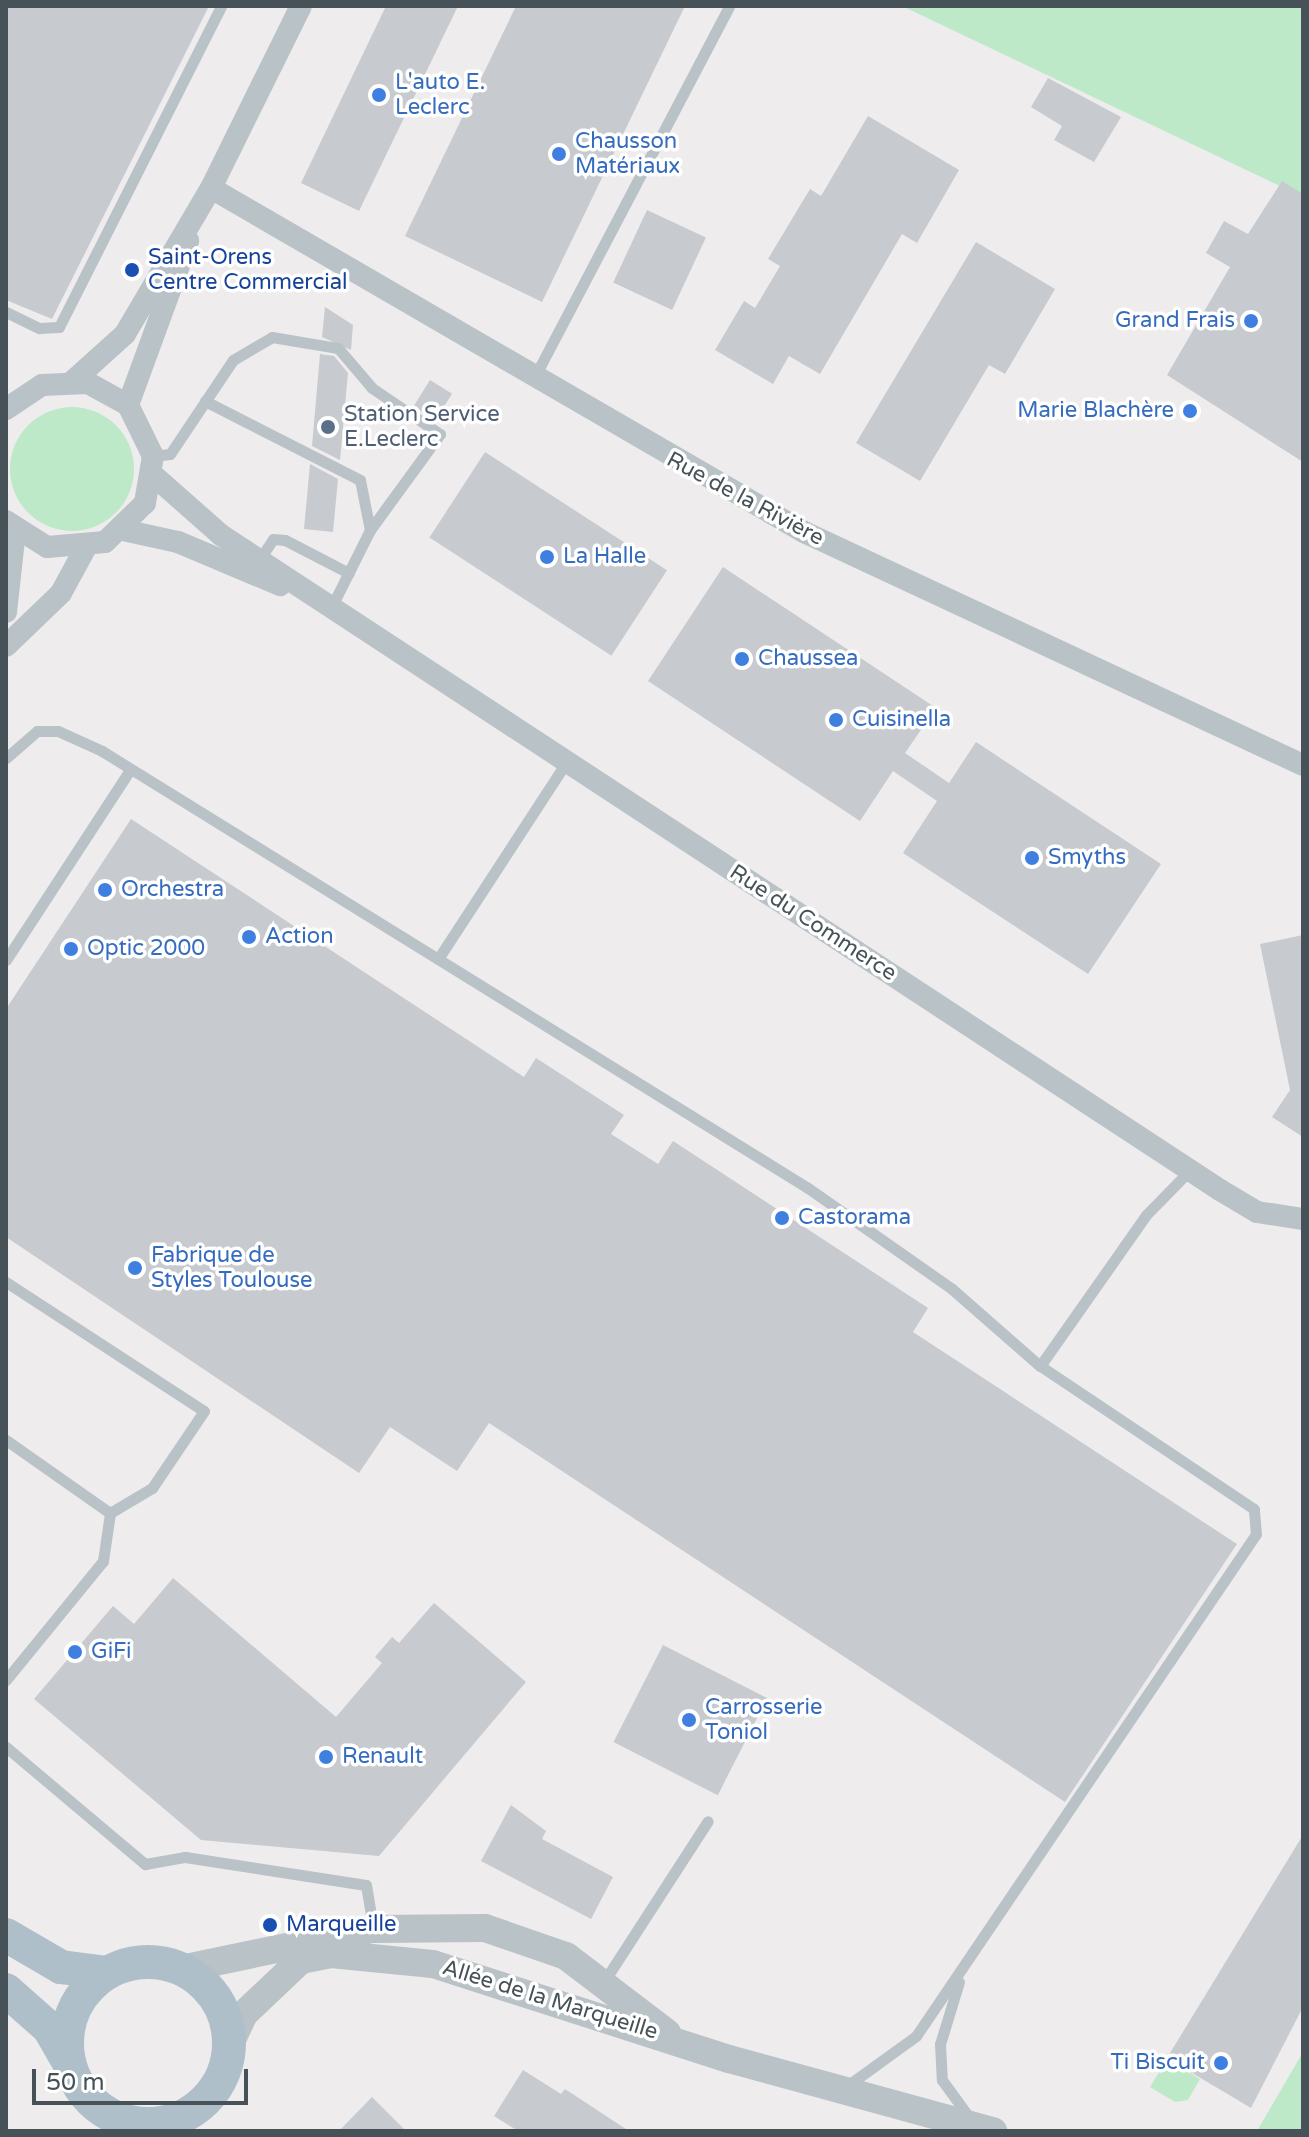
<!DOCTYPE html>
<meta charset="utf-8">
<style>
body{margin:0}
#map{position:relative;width:1309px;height:2137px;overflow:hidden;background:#efeced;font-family:"Varela Round",sans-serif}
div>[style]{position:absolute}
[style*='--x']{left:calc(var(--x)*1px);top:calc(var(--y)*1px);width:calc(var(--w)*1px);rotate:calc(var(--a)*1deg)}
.green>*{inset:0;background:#bee9c9}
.round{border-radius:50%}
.building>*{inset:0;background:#c7cacf;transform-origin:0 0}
.service>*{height:11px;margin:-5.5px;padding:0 5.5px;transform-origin:5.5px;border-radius:5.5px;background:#b9c2c7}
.minor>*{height:22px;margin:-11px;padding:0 11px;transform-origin:11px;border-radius:11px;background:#b9c2c7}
.tertiary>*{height:28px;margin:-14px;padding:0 14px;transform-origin:14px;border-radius:14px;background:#b9c2c7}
.primary>*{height:34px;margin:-17px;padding:0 17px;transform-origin:17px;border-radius:17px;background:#aebfc9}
.primary>.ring{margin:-17px;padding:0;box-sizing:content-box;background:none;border:34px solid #aebfc9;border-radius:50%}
.dots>*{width:22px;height:22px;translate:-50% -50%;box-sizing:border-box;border:4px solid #fff;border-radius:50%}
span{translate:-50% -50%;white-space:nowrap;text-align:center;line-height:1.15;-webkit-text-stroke:7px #fff;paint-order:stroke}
.shop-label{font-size:22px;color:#366cbe}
.left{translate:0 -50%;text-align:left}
.right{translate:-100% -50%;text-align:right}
.transit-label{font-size:22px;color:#164399}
.service-label{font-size:22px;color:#4e5e75}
.street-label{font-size:22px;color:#465257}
.frame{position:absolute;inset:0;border:8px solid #465257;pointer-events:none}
.scale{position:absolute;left:32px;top:2069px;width:216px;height:36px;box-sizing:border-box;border:4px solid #465257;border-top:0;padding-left:10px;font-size:24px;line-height:28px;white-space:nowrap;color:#465257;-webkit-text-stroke:6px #fff;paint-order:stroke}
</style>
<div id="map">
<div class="green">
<i style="clip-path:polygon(902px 6px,1303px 6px,1303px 197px)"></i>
<i class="round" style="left:10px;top:407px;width:124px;height:124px"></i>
<i style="clip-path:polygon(1303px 2052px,1303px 2131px,1257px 2131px)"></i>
<i style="clip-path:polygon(1167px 2059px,1200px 2079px,1188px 2100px,1175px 2102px,1150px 2087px)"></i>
</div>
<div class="building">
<i style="clip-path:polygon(6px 6px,209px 6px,52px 319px,6px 300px)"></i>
<i style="clip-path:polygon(386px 6px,458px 6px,359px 211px,301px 183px)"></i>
<i style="clip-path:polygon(516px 6px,685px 6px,542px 302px,405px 236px)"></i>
<i style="clip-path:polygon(1048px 78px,1121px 117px,1094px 162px,1054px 140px,1062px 126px,1031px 107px)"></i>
<i style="clip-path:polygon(868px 116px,959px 170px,917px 243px,902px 234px,820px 374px,789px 356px,773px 384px,715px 350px,744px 301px,755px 308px,780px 266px,768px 259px,810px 189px,821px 196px)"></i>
<i style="clip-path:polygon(1282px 181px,1303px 194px,1303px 462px,1167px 375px,1230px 267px,1206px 253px,1224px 221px,1248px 234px)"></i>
<i style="left:647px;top:210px;width:65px;height:80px;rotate:25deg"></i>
<i style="clip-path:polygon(976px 242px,1055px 289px,1005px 374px,989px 365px,920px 481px,856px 443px)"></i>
<i style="clip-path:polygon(325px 307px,353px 325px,351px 350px,322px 337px)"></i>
<i style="clip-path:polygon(320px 354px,334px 356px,348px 373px,340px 460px,312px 446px)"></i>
<i style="left:430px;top:380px;width:26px;height:31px;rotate:32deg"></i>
<i style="left:485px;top:452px;width:217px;height:102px;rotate:33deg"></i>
<i style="clip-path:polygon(310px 464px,338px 479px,333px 532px,304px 529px)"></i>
<i style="clip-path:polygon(723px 567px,936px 708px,905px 753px,949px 783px,976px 742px,1161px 864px,1088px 974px,903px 853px,937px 801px,893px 771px,860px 821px,648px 681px)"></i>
<i style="clip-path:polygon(131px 819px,524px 1077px,536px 1058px,624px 1115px,611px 1134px,658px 1164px,673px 1141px,928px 1308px,913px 1332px,1237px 1544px,1065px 1802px,489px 1423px,457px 1471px,390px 1427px,359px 1473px,6px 1237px,6px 1009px)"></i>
<i style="clip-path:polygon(1303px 935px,1303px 1137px,1272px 1117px,1290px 1090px,1260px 944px)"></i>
<i style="clip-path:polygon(173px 1578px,336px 1717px,382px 1663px,375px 1657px,392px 1637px,399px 1643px,434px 1603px,526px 1682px,379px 1856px,201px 1840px,34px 1699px,113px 1606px,134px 1624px)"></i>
<i style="left:663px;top:1645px;width:117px;height:109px;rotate:27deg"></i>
<i style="clip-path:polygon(511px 1805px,546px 1831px,542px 1839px,613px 1877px,591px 1919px,481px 1861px)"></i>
<i style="clip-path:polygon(1303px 1835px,1303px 2007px,1251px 2108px,1167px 2058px)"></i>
<i style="clip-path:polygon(523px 2070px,561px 2094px,565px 2089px,629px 2131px,518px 2131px,494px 2116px)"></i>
<i style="clip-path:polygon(372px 2097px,406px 2131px,339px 2131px)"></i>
</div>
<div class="service">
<i style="--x:6;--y:312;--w:37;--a:26"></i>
<i style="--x:39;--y:328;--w:20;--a:-3"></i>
<i style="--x:59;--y:327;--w:360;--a:-63.2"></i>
<i style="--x:534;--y:378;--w:420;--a:-62.3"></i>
<i style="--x:205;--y:401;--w:174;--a:27"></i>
<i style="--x:360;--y:480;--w:51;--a:78.7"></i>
<i style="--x:153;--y:456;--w:17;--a:-7"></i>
<i style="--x:170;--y:454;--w:113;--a:-56.2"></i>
<i style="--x:233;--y:360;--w:45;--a:-30.5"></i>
<i style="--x:272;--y:337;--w:67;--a:9.5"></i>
<i style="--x:338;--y:348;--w:52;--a:49.6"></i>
<i style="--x:372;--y:388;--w:82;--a:34.1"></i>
<i style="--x:440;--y:434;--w:119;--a:126.1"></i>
<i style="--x:370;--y:530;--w:85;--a:116.6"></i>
<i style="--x:259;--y:560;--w:25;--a:-56"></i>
<i style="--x:273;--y:539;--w:12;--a:5"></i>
<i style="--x:285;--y:540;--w:72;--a:27.3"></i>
<i style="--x:6;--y:758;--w:41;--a:-41.1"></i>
<i style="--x:37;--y:731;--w:21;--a:0"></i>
<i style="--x:58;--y:731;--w:48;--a:24.4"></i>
<i style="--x:102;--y:751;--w:830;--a:31.76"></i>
<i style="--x:808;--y:1188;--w:176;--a:35"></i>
<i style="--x:952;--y:1289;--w:117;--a:41.2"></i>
<i style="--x:1040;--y:1366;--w:184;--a:-54.9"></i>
<i style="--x:1146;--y:1215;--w:63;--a:-45.6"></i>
<i style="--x:438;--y:959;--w:236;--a:-56.9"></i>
<i style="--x:6;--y:960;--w:223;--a:-56.9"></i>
<i style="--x:6;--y:1282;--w:236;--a:33.1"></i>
<i style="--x:204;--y:1411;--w:93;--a:124"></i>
<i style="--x:152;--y:1488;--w:49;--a:149.2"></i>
<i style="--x:110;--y:1513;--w:49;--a:98.3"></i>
<i style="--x:103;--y:1561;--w:154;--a:129.2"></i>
<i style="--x:6;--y:1440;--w:127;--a:35.1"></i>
<i style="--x:6;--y:1747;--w:182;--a:40.1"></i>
<i style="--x:145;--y:1864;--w:41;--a:-9.9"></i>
<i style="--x:185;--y:1857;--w:183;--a:8.8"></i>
<i style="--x:366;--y:1885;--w:43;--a:80.5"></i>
<i style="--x:605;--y:1980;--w:189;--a:-57.1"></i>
<i style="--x:959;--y:1982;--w:65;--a:107"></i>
<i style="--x:940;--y:2044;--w:36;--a:87"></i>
<i style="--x:942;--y:2080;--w:46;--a:53.9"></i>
<i style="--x:847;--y:2086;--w:85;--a:-35.9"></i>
<i style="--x:916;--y:2036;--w:606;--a:-55.89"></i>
<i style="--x:1256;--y:1534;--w:25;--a:-95"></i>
<i style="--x:1254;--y:1509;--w:257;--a:-146.2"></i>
</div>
<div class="minor">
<i style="--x:211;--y:188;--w:686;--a:30.12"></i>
<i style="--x:804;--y:532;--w:551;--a:25.03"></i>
<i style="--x:73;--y:381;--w:70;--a:-42.1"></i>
<i style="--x:125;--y:334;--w:169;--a:-59.5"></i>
<i style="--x:211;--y:188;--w:203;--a:-63.7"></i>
<i style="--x:128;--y:405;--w:175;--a:-69.9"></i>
<i style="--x:6;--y:409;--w:43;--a:-33.7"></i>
<i style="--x:42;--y:385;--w:46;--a:-2.5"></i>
<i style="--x:88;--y:383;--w:46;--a:28.8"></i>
<i style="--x:128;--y:405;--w:57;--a:63.9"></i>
<i style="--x:153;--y:456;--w:48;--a:99.7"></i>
<i style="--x:145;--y:503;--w:56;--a:135.7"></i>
<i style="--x:105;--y:542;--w:58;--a:175.1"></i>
<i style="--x:47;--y:547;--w:49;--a:-147.6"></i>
<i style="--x:153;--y:475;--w:91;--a:41.4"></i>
<i style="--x:221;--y:535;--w:1195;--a:33.25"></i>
<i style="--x:1220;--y:1190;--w:43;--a:30.7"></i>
<i style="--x:1257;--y:1212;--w:47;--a:8.7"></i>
<i style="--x:123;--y:530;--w:56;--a:12.3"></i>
<i style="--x:178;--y:542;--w:111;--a:22.9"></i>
<i style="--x:6;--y:612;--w:81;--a:-83.7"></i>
<i style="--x:6;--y:646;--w:76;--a:-43.9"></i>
<i style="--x:61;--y:593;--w:50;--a:-61.4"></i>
</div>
<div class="tertiary">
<i style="--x:181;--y:1969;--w:196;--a:-11.8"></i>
<i style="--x:373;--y:1929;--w:112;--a:-0.5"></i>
<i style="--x:485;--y:1928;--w:86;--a:19.1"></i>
<i style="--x:566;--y:1956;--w:127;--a:37.3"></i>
<i style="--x:229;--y:2046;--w:35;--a:-65"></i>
<i style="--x:244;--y:2014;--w:79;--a:-43.5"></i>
<i style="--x:301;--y:1960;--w:31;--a:-11"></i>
<i style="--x:331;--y:1954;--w:102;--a:5.6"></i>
<i style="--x:433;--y:1964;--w:311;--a:17.8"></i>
<i style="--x:729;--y:2059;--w:274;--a:15.3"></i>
</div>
<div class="primary">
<i style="--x:6;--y:1935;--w:64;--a:30.2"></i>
<i style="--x:61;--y:1967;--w:45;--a:7.6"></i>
<i class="ring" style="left:67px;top:1962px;width:128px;height:128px"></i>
<i style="--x:6;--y:1990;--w:57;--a:41.5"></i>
<i style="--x:49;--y:2028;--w:38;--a:60"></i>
</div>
<div class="dots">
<i style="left:379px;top:95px;background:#3f7fe0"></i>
<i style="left:559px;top:154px;background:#3f7fe0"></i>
<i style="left:132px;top:270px;background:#1a4fb4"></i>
<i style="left:1251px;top:321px;background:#3f7fe0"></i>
<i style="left:1190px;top:411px;background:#3f7fe0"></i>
<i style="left:328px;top:427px;background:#5c6f8a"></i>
<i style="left:547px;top:557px;background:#3f7fe0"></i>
<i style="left:742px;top:659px;background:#3f7fe0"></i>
<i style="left:836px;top:720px;background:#3f7fe0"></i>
<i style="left:1032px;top:858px;background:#3f7fe0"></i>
<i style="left:105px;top:890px;background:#3f7fe0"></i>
<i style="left:249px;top:937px;background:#3f7fe0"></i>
<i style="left:71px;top:949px;background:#3f7fe0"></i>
<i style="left:782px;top:1218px;background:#3f7fe0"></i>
<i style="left:135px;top:1268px;background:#3f7fe0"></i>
<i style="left:75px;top:1652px;background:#3f7fe0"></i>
<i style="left:689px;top:1720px;background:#3f7fe0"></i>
<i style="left:326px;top:1757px;background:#3f7fe0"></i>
<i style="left:270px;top:1925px;background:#1a4fb4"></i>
<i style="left:1221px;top:2063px;background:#3f7fe0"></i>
</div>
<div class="shop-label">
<span class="left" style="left:395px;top:95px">L'auto E.<br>Leclerc</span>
<span class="left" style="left:575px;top:154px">Chausson<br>Matériaux</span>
<span class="right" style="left:1235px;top:321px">Grand Frais</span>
<span class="right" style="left:1174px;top:411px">Marie Blachère</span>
<span class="left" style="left:563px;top:557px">La Halle</span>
<span class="left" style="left:758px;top:659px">Chaussea</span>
<span class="left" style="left:852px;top:720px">Cuisinella</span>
<span class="left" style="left:1048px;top:858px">Smyths</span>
<span class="left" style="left:121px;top:890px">Orchestra</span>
<span class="left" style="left:265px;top:937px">Action</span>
<span class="left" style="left:87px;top:949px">Optic 2000</span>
<span class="left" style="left:798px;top:1218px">Castorama</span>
<span class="left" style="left:151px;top:1268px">Fabrique de<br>Styles Toulouse</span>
<span class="left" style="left:91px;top:1652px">GiFi</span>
<span class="left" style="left:705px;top:1720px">Carrosserie<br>Toniol</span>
<span class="left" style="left:342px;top:1757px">Renault</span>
<span class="right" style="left:1205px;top:2063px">Ti Biscuit</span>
</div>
<div class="transit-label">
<span class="left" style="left:148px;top:270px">Saint-Orens<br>Centre Commercial</span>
<span class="left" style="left:286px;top:1925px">Marqueille</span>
</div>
<div class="service-label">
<span class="left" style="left:344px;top:427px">Station Service<br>E.Leclerc</span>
</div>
<div class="street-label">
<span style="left:745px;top:499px;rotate:28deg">Rue de la Rivière</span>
<span style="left:813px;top:923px;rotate:33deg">Rue du Commerce</span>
<span style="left:550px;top:2000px;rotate:17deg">Allée de la Marqueille</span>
</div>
<div class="frame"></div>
<div class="scale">50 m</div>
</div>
